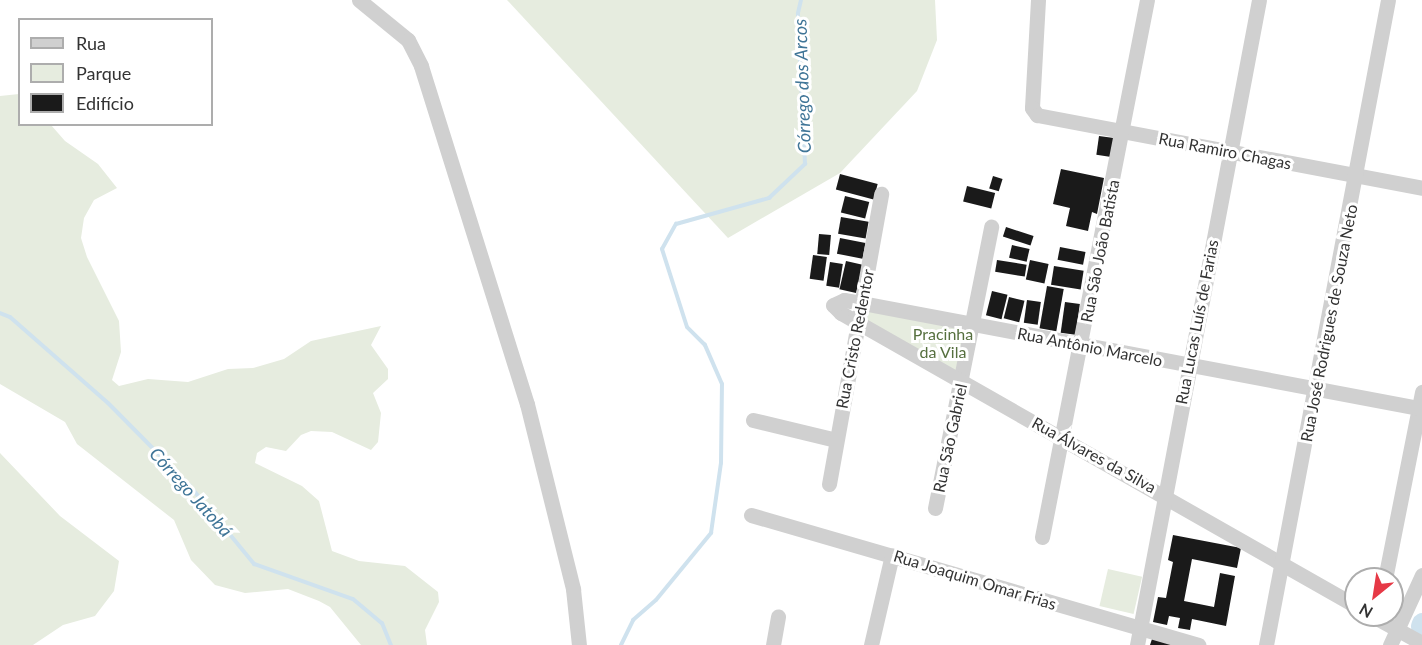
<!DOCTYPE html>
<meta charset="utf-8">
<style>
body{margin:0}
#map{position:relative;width:1422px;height:645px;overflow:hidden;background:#fff;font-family:Lato,sans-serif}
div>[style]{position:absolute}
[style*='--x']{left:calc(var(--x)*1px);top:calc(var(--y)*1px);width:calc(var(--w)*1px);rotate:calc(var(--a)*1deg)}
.green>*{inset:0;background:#e6ecdf;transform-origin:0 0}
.stream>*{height:4px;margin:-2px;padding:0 2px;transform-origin:2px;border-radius:2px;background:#cfe2ee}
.river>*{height:21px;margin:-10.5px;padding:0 10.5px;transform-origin:10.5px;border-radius:10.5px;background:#cfe2ee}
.building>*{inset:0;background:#1a1a1a;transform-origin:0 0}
.minor>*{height:15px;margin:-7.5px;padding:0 7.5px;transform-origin:7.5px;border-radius:7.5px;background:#d0d0d0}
span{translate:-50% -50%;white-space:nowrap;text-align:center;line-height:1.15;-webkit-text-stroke:6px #fff;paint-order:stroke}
.street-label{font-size:16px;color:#333}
.park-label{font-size:16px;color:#56703f}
.water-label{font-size:18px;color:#3f7597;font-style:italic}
.legend{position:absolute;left:18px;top:18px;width:195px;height:108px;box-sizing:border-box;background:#fff;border:2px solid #adadad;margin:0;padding:8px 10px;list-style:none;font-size:18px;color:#333}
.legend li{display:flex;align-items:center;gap:12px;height:30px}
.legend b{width:30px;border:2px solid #adadad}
.north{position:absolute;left:1344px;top:567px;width:60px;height:60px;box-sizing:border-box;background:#fff;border:2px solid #adadad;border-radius:50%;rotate:210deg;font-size:16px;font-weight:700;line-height:24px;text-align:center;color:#333}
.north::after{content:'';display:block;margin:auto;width:21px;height:27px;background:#e63946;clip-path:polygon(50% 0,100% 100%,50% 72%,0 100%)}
</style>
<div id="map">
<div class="green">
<i style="clip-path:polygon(507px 0,935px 0,937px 40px,917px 91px,840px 173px,728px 238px)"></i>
<i style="clip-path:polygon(19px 94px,20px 124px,51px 125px,65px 141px,98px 164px,117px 188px,94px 200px,84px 218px,81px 238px,87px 257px,119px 321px,121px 352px,112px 380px,119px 386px,148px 379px,188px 382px,228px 369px,253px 368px,284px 359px,311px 341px,381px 326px,371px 345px,388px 369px,388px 379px,373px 393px,381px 413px,378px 442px,371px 450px,332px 432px,311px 431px,301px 435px,286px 451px,266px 447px,257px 453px,255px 463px,302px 486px,319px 501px,332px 551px,359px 561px,405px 566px,438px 592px,439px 602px,425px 630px,427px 645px,361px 645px,330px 607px,319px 601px,288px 589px,245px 593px,215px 585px,191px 560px,174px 520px,77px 444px,65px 422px,0 384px,0 96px)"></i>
<i style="clip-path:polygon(867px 308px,966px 328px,957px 372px,863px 320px)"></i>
<i style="clip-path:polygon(0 453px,60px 516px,119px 561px,114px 591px,95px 616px,63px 625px,33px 645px,0 645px)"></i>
<i style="left:1108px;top:569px;width:35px;height:38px;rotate:13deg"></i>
</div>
<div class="stream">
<i style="--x:0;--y:313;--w:11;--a:22"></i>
<i style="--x:10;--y:317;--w:130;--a:41.3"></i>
<i style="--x:108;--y:403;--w:117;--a:45.3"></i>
<i style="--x:190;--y:486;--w:101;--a:50.6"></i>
<i style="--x:254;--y:564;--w:105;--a:19.5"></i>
<i style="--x:353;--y:599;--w:38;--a:40"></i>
<i style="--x:382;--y:623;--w:24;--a:68"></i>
<i style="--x:621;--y:645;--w:28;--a:-64"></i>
<i style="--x:633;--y:620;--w:30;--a:-41"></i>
<i style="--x:656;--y:600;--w:87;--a:-50.6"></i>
<i style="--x:711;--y:533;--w:71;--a:-81.9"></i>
<i style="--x:721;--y:463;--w:79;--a:-89.3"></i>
<i style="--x:722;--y:384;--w:43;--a:-113.6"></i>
<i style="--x:705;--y:345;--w:25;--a:-135"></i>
<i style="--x:687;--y:327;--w:82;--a:-107.8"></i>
<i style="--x:662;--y:249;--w:29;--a:-61"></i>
<i style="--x:676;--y:224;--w:97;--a:-15.6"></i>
<i style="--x:769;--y:198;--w:50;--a:-43.4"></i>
<i style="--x:805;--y:164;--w:151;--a:-92.7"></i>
<i style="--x:798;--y:13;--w:13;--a:-77"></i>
</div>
<div class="river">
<i style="--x:1421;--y:626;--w:3;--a:-72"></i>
</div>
<div class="building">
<i style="left:1099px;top:136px;width:15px;height:19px;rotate:8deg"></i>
<i style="clip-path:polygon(1061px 169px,1104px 178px,1097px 214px,1092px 212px,1088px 231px,1066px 226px,1070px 208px,1053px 204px)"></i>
<i style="left:840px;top:174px;width:39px;height:16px;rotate:15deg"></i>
<i style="left:993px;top:176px;width:10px;height:13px;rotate:17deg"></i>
<i style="left:967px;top:186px;width:29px;height:16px;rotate:14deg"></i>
<i style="left:845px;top:196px;width:25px;height:17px;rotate:14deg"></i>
<i style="left:841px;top:217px;width:28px;height:17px;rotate:10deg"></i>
<i style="left:1006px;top:227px;width:29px;height:10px;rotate:18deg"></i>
<i style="left:819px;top:234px;width:12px;height:20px;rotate:5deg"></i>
<i style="left:840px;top:238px;width:26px;height:16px;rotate:11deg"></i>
<i style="left:1012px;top:245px;width:18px;height:13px;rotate:13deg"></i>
<i style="left:1060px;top:247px;width:26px;height:13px;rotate:11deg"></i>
<i style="left:813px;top:255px;width:14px;height:24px;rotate:8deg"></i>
<i style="left:997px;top:260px;width:30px;height:12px;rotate:9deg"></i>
<i style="left:1030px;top:260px;width:19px;height:20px;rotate:12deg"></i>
<i style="left:846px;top:261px;width:17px;height:29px;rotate:13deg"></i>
<i style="left:830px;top:262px;width:13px;height:24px;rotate:9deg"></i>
<i style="left:1054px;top:266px;width:30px;height:19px;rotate:9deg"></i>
<i style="left:1047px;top:286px;width:17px;height:43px;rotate:10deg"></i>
<i style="left:992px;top:291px;width:16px;height:25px;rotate:14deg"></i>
<i style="left:1009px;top:297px;width:16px;height:22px;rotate:14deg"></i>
<i style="left:1027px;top:300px;width:14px;height:23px;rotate:8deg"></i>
<i style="left:1065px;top:302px;width:15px;height:31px;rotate:8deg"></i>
<i style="clip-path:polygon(1173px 535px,1241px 548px,1237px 568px,1192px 559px,1184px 601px,1214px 607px,1220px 573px,1235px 576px,1226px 626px,1192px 619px,1190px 630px,1178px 628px,1180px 618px,1169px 616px,1167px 625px,1153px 622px,1158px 597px,1166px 598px,1173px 562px,1168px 560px)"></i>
<i style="clip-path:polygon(1153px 636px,1179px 645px,1150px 645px)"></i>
</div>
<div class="minor">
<i style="--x:359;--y:0;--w:63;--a:39.2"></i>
<i style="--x:408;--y:40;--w:29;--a:63"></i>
<i style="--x:421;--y:66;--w:354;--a:72.6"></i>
<i style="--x:527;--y:404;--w:191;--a:76"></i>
<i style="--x:573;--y:589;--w:56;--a:83.9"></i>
<i style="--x:1038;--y:0;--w:108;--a:93.2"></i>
<i style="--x:1032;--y:108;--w:9;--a:54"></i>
<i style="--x:1037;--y:115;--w:392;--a:10.7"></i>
<i style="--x:753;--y:420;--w:85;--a:13.5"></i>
<i style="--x:829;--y:484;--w:295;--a:-79.8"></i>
<i style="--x:935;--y:508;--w:287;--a:-78.7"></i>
<i style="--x:751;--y:515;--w:466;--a:16.2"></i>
<i style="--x:1042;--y:537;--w:547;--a:-78.94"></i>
<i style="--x:1385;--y:579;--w:191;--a:-78.8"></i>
<i style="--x:1356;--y:606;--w:593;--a:-150.36"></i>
<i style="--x:841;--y:313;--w:11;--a:-135"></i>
<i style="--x:833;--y:305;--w:12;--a:-24"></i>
<i style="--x:844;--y:300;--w:18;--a:9"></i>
<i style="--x:862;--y:303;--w:567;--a:10.68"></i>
<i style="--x:1371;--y:615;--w:58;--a:28.8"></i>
<i style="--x:773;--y:645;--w:29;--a:-80"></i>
<i style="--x:871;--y:645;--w:92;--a:-76.9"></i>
<i style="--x:1137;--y:645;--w:656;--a:-79.29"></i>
<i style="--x:1266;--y:645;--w:656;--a:-79.29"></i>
<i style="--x:1390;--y:645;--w:77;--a:-65.4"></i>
</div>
<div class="street-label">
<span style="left:1225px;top:151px;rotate:11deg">Rua Ramiro Chagas</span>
<span style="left:1100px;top:251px;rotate:-79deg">Rua São João Batista</span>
<span style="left:1197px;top:322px;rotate:-79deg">Rua Lucas Luís de Farias</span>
<span style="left:1329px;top:323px;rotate:-79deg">Rua José Rodrigues de Souza Neto</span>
<span style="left:855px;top:339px;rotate:-79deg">Rua Cristo Redentor</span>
<span style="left:1090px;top:347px;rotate:11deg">Rua Antônio Marcelo</span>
<span style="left:950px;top:438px;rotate:-78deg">Rua São Gabriel</span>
<span style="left:1094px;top:455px;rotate:29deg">Rua Álvares da Silva</span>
<span style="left:975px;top:580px;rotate:17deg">Rua Joaquim Omar Frias</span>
</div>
<div class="park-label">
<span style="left:943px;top:343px">Pracinha<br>da Vila</span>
</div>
<div class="water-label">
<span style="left:802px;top:86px;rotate:-92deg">Córrego dos Arcos</span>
<span style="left:191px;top:492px;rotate:48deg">Córrego Jatobá</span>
</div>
<ul class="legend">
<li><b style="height:8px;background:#d0d0d0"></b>Rua</li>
<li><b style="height:16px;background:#e6ecdf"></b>Parque</li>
<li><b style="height:16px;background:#1a1a1a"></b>Edifício</li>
</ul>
<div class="north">N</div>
</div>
